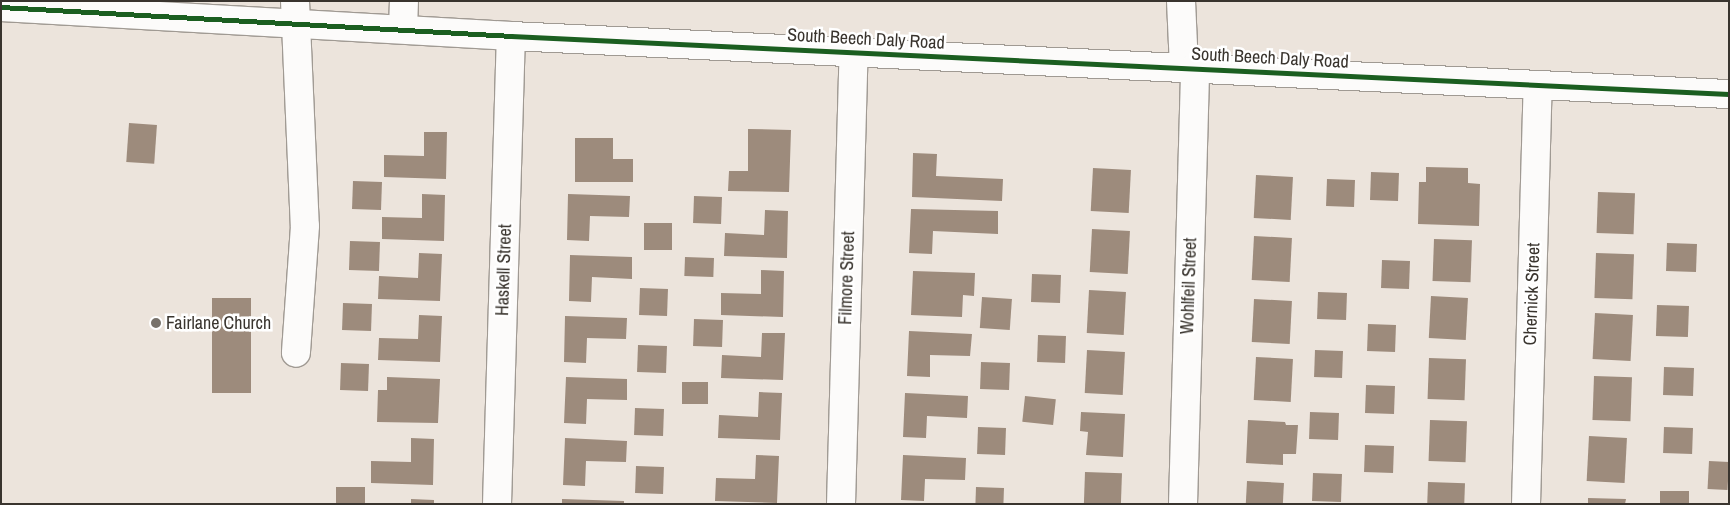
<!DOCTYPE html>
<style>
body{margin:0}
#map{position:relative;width:1730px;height:505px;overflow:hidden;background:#ece4dc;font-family:"Archivo Narrow",sans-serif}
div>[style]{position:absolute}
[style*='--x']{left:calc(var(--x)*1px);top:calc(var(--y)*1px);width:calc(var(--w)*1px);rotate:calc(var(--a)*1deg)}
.building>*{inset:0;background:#9d8b7c;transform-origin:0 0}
.roads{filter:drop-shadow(1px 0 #a09a93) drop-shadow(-1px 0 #a09a93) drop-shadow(0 1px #a09a93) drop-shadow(0 -1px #a09a93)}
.minor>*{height:28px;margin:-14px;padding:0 14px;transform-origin:14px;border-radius:14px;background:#fcfbfa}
.cycleway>*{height:5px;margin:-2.5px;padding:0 2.5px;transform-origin:2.5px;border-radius:2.5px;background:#1b5e20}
.dots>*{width:14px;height:14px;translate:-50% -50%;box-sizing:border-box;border:2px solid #fff;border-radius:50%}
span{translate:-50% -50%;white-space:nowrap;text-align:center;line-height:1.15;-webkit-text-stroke:5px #fff;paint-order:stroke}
.street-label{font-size:18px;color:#39342e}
.poi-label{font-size:18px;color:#39342e}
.left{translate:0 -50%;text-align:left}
.frame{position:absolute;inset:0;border:2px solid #39342e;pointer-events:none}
</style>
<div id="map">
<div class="building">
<i style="left:129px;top:123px;width:28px;height:39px;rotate:4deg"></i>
<i style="clip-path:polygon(748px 129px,791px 130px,789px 192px,728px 191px,729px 171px,748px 171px)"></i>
<i style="clip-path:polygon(424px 132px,447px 132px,446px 179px,384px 177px,384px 155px,424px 156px)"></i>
<i style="clip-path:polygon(575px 138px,613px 138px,613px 159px,633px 159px,633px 182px,575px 182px)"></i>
<i style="clip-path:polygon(913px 153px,937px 154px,936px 176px,1003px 179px,1002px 201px,912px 197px)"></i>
<i style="clip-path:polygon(1426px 167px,1468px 168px,1468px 183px,1480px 184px,1479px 226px,1418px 224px,1419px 182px,1426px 182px)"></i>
<i style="left:1093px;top:168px;width:38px;height:43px;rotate:3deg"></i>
<i style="left:1371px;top:172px;width:28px;height:28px;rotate:2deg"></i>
<i style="left:1256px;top:175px;width:37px;height:43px;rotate:3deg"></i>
<i style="left:1327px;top:179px;width:28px;height:27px;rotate:2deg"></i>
<i style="left:353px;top:181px;width:29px;height:28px;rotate:2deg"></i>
<i style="left:1598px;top:192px;width:37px;height:41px;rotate:2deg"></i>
<i style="clip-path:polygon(422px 194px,445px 195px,444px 241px,382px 239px,382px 217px,422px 218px)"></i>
<i style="clip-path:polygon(568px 194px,630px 196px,629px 217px,590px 216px,589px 241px,567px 240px)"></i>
<i style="left:694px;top:196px;width:28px;height:27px;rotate:2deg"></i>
<i style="clip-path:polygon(911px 209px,998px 211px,998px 234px,933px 231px,932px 254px,909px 253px)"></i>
<i style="clip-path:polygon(765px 210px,788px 211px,787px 258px,724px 256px,725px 233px,764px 235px)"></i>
<i style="left:644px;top:223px;width:28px;height:27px"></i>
<i style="left:1092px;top:229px;width:38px;height:43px;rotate:3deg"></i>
<i style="left:1254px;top:236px;width:38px;height:44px;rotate:3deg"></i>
<i style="left:1434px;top:239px;width:38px;height:42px;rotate:2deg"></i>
<i style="left:350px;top:241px;width:30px;height:29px;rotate:2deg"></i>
<i style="left:1667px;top:243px;width:30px;height:28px;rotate:2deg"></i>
<i style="clip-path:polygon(419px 253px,442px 254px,440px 301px,378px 299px,379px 276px,418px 278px)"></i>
<i style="left:1596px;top:253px;width:38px;height:45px;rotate:2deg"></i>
<i style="clip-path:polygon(570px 255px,632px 257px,632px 279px,592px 277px,591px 302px,569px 301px)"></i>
<i style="left:685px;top:257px;width:29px;height:19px;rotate:2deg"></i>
<i style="left:1382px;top:260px;width:28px;height:28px;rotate:2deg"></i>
<i style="clip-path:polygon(761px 270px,784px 271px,783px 317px,721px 315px,721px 293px,761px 294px)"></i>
<i style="clip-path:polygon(913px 271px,975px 273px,974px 296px,963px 295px,962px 317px,911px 315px)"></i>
<i style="left:1032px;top:274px;width:29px;height:28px;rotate:2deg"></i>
<i style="left:640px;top:288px;width:28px;height:27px;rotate:2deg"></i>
<i style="left:1089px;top:290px;width:37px;height:43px;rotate:3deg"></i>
<i style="left:1318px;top:292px;width:29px;height:27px;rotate:2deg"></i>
<i style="left:1431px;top:296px;width:37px;height:42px;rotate:3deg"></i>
<i style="left:982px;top:297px;width:30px;height:31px;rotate:4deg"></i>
<i style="left:212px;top:298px;width:39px;height:95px"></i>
<i style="left:1254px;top:299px;width:38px;height:43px;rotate:3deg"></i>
<i style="left:343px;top:303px;width:29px;height:27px;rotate:2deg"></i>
<i style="left:1657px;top:305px;width:32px;height:31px;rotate:2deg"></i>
<i style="left:1595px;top:313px;width:38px;height:46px;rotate:3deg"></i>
<i style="clip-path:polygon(419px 315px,442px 316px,440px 362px,378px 360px,379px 338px,418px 339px)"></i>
<i style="clip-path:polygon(565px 316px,627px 318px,626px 339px,587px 338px,586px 363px,564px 362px)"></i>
<i style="left:694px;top:319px;width:29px;height:27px;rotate:2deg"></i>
<i style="left:1368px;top:324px;width:28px;height:27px;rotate:2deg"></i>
<i style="clip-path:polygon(909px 331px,972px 334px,970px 356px,930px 355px,930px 377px,907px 376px)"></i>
<i style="clip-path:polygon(762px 333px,785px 333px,783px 380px,721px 378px,722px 355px,761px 357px)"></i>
<i style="left:1038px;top:335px;width:28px;height:27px;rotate:2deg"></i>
<i style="left:638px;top:345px;width:29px;height:27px;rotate:2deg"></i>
<i style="left:1087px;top:350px;width:38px;height:43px;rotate:3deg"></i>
<i style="left:1315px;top:350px;width:28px;height:27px;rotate:2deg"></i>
<i style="left:1256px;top:357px;width:37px;height:43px;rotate:3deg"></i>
<i style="left:1429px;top:358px;width:37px;height:41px;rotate:2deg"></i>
<i style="left:981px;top:362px;width:29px;height:27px;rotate:2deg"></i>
<i style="left:341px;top:363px;width:28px;height:27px;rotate:2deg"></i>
<i style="left:1664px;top:367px;width:30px;height:28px;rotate:2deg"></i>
<i style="left:1594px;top:376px;width:38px;height:44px;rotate:2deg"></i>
<i style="clip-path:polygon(387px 377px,440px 379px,438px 423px,377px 422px,378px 390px,387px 390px)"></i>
<i style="clip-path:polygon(566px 377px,627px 379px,627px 400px,587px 399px,586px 424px,564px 423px)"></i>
<i style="left:682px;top:382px;width:26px;height:22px"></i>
<i style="left:1366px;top:385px;width:29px;height:28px;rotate:2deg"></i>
<i style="clip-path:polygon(759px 392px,782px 393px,780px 440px,718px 438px,719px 415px,758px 417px)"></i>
<i style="clip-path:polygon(905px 393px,968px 396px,967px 418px,927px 416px,926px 438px,903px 437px)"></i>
<i style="left:1025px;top:396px;width:31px;height:26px;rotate:6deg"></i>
<i style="left:635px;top:408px;width:29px;height:27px;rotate:2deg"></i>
<i style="clip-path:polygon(1081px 412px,1125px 414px,1123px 457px,1086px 455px,1088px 432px,1080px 431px)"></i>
<i style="left:1310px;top:412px;width:29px;height:27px;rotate:2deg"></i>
<i style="clip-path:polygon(1248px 420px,1285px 422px,1286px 425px,1298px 425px,1296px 454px,1283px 454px,1283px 465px,1246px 463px)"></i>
<i style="left:1430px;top:420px;width:37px;height:41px;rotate:2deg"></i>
<i style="left:978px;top:427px;width:28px;height:27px;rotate:2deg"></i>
<i style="left:1664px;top:427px;width:29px;height:26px;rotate:2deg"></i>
<i style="left:1589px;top:436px;width:38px;height:45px;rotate:3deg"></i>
<i style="clip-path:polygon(411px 438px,434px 439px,433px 485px,371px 483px,371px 461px,411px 462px)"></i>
<i style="clip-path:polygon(565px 438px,627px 441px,626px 462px,586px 461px,585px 486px,563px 485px)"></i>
<i style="left:1365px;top:445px;width:29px;height:27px;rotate:2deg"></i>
<i style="clip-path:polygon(756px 455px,779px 456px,777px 503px,715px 501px,716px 478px,755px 479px)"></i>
<i style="clip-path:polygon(903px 455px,966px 458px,965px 480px,925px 479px,924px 501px,901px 500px)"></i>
<i style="left:1709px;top:461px;width:20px;height:28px;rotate:3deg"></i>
<i style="left:636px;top:466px;width:28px;height:27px;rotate:2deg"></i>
<i style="left:1085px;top:472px;width:37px;height:32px;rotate:2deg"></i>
<i style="left:1313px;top:473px;width:29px;height:28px;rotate:2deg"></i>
<i style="left:1247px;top:481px;width:37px;height:23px;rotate:3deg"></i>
<i style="left:1428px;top:482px;width:37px;height:22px;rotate:2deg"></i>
<i style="left:336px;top:487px;width:29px;height:17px"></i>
<i style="left:976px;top:487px;width:28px;height:17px;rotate:2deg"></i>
<i style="left:1660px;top:491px;width:29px;height:13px"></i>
<i style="clip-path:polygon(1588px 498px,1626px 499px,1625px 504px,1588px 504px)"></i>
<i style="clip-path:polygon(411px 499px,434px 500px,434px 504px,411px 504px)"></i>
<i style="clip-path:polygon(562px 499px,624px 501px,624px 504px,562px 504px)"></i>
</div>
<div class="roads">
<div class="minor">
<i style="--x:295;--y:1;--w:225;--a:87.5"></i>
<i style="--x:305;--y:226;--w:127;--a:94.1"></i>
<i style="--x:1181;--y:1;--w:67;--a:87.4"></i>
<i style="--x:1;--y:7;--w:511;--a:3.25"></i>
<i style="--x:511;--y:36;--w:1219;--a:2.73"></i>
<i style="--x:403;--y:29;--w:28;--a:-88"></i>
<i style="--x:497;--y:504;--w:468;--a:-88.3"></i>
<i style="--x:841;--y:504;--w:452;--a:-88.4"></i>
<i style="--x:1183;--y:504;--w:436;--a:-88.4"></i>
<i style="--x:1526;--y:504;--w:419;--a:-88.4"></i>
</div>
</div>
<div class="cycleway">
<i style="--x:1;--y:7;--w:511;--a:3.25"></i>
<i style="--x:511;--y:36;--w:1219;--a:2.73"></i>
</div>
<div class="dots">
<i style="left:156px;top:323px;background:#78726b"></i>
</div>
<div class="street-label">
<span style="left:866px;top:39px;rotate:3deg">South Beech Daly Road</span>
<span style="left:1270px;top:58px;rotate:3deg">South Beech Daly Road</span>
<span style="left:504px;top:270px;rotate:-88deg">Haskell Street</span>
<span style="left:847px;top:278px;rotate:-88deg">Filmore Street</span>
<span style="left:1189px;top:286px;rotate:-88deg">Wohlfeil Street</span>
<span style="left:1532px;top:294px;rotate:-88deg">Chernick Street</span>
</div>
<div class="poi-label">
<span class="left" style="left:166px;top:323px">Fairlane Church</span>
</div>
<div class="frame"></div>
</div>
